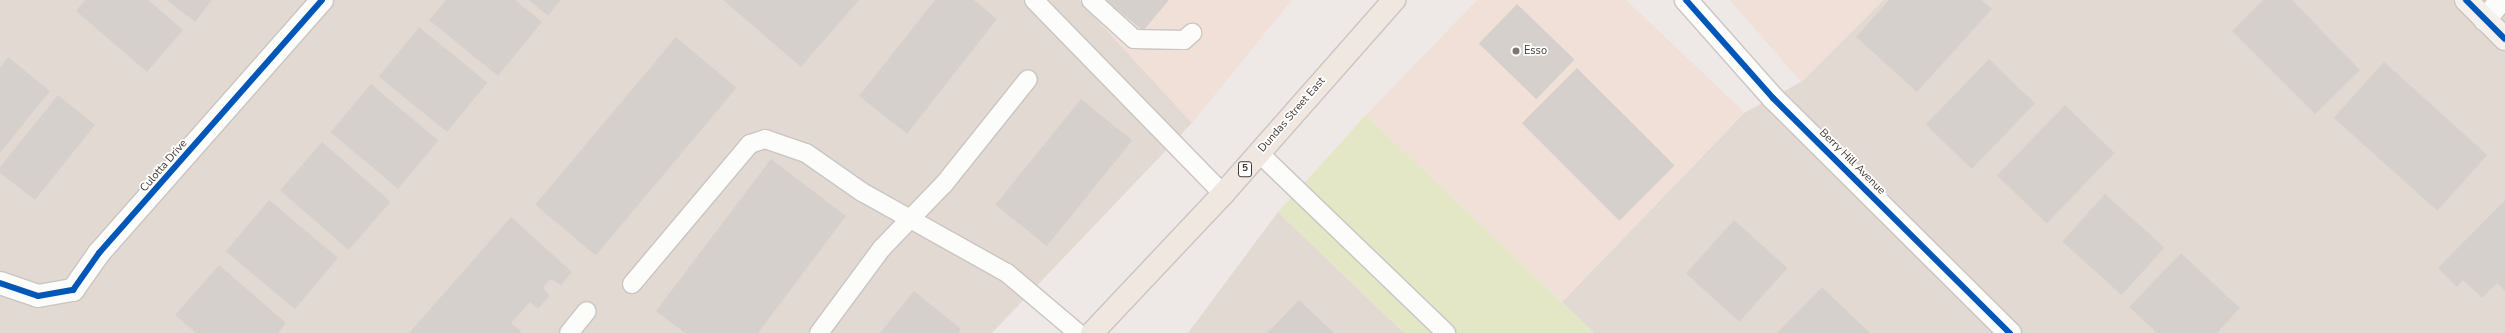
<!DOCTYPE html>
<style>
body{margin:0}
#map{position:relative;width:2505px;height:333px;overflow:hidden;background:#eee9e6;font-family:"Nunito Sans",sans-serif}
div>[style]{position:absolute}
[style*='--x']{left:calc(var(--x)*1px);top:calc(var(--y)*1px);width:calc(var(--w)*1px);rotate:calc(var(--a)*1deg)}
.residential>*{inset:0;background:#e2d9d3}
.commercial>*{inset:0;background:#f1e0d8}
.green>*{inset:0;background:#e4e7c6}
.building>*{inset:0;background:#d6d0cd;transform-origin:0 0}
.roads{filter:drop-shadow(1px 0 #cac5c2) drop-shadow(-1px 0 #cac5c2) drop-shadow(0 1px #cac5c2) drop-shadow(0 -1px #cac5c2)}
.lane>*{height:18px;margin:-9px;padding:0 9px;transform-origin:9px;border-radius:9px;background:#fcfcfb}
.street>*{height:22px;margin:-11px;padding:0 11px;transform-origin:11px;border-radius:11px;background:#fcfcfb}
.secondary>*{height:22px;margin:-11px;padding:0 11px;transform-origin:11px;border-radius:11px;background:#f6f1ec}
.primary>*{height:22px;margin:-11px;padding:0 11px;transform-origin:11px;border-radius:11px;background:#f0e7e1}
.cycleway>*{height:6px;margin:-3px;padding:0 3px;transform-origin:3px;border-radius:3px;background:#0057b8}
.dots>*{width:11px;height:11px;translate:-50% -50%;box-sizing:border-box;border:2px solid #fff;border-radius:50%}
span{translate:-50% -50%;white-space:nowrap;text-align:center;line-height:1.15;-webkit-text-stroke:3.5px #fff;paint-order:stroke}
.shield-label span{padding:1px 3px;background:#fff;border:1px solid;border-radius:3px;-webkit-text-stroke-width:0}
.shield-label{font-size:10px;color:#423833;font-weight:700}
.poi-label{font-size:11px;color:#423833}
.left{translate:0 -50%;text-align:left}
.street-label{font-size:11px;color:#423833}
</style>
<div id="map">
<div class="residential">
<i style="clip-path:polygon(0 0,1079px 0,1192px 123px,992px 333px,0 333px)"></i>
<i style="clip-path:polygon(1883px 0,2505px 0,2505px 333px,1594px 333px,1562px 302px,1744px 113px,1801px 82px)"></i>
<i style="clip-path:polygon(1278px 212px,1404px 333px,1188px 333px)"></i>
</div>
<div class="commercial">
<i style="clip-path:polygon(1079px 0,1292px 0,1192px 123px)"></i>
<i style="clip-path:polygon(1477px 0,1626px 0,1744px 112px,1562px 302px,1366px 115px)"></i>
<i style="clip-path:polygon(1730px 0,1883px 0,1801px 82px)"></i>
</div>
<div class="green">
<i style="clip-path:polygon(1366px 115px,1594px 333px,1404px 333px,1278px 212px)"></i>
</div>
<div class="building">
<i style="clip-path:polygon(85px 0,148px 0,183px 30px,147px 72px,76px 11px)"></i>
<i style="clip-path:polygon(167px 0,212px 0,195px 22px)"></i>
<i style="clip-path:polygon(446px 0,515px 0,542px 22px,498px 76px,429px 20px)"></i>
<i style="clip-path:polygon(529px 0,561px 0,548px 16px)"></i>
<i style="clip-path:polygon(723px 0,859px 0,801px 67px)"></i>
<i style="clip-path:polygon(935px 0,974px 0,997px 19px,907px 134px,859px 96px)"></i>
<i style="clip-path:polygon(1106px 0,1169px 0,1143px 31px)"></i>
<i style="clip-path:polygon(1889px 0,1981px 0,1992px 9px,1917px 92px,1856px 37px)"></i>
<i style="clip-path:polygon(2263px 0,2292px 0,2360px 70px,2315px 114px,2232px 31px)"></i>
<i style="left:1517px;top:4px;width:80px;height:55px;rotate:44deg"></i>
<i style="left:419px;top:27px;width:88px;height:64px;rotate:39deg"></i>
<i style="left:676px;top:37px;width:79px;height:219px;rotate:40deg"></i>
<i style="clip-path:polygon(8px 57px,50px 91px,0 153px,0 68px)"></i>
<i style="left:1989px;top:59px;width:64px;height:91px;rotate:44deg"></i>
<i style="left:2384px;top:62px;width:139px;height:75px;rotate:42deg"></i>
<i style="left:1577px;top:68px;width:138px;height:78px;rotate:45deg"></i>
<i style="left:371px;top:84px;width:88px;height:63px;rotate:40deg"></i>
<i style="clip-path:polygon(58px 95px,95px 125px,35px 200px,0 173px,0 167px)"></i>
<i style="left:1081px;top:99px;width:66px;height:136px;rotate:39deg"></i>
<i style="left:2065px;top:105px;width:69px;height:98px;rotate:44deg"></i>
<i style="left:322px;top:142px;width:91px;height:64px;rotate:41deg"></i>
<i style="clip-path:polygon(771px 159px,846px 216px,758px 333px,685px 333px,656px 311px)"></i>
<i style="left:2105px;top:194px;width:80px;height:64px;rotate:42deg"></i>
<i style="left:269px;top:200px;width:90px;height:67px;rotate:40deg"></i>
<i style="clip-path:polygon(2505px 200px,2505px 291px,2497px 283px,2482px 298px,2463px 280px,2457px 287px,2438px 268px)"></i>
<i style="clip-path:polygon(511px 217px,572px 272px,561px 285px,550px 279px,543px 287px,549px 296px,538px 309px,530px 302px,511px 323px,521px 331px,520px 333px,409px 333px)"></i>
<i style="left:1734px;top:220px;width:72px;height:72px;rotate:42deg"></i>
<i style="clip-path:polygon(2181px 253px,2240px 308px,2217px 333px,2157px 333px,2129px 307px)"></i>
<i style="clip-path:polygon(219px 265px,286px 323px,278px 333px,196px 333px,175px 315px)"></i>
<i style="clip-path:polygon(1822px 287px,1870px 333px,1777px 333px)"></i>
<i style="clip-path:polygon(914px 291px,961px 329px,958px 333px,880px 333px)"></i>
<i style="clip-path:polygon(1299px 300px,1334px 333px,1267px 333px)"></i>
</div>
<div class="roads">
<div class="lane">
<i style="--x:1034;--y:0;--w:271;--a:45.7"></i>
<i style="--x:1091;--y:0;--w:58;--a:42.2"></i>
<i style="--x:1134;--y:39;--w:50;--a:1.1"></i>
<i style="--x:1184;--y:40;--w:11;--a:-41"></i>
<i style="--x:1259;--y:153;--w:260;--a:43.9"></i>
<i style="--x:632;--y:284;--w:183;--a:-49.9"></i>
<i style="--x:750;--y:144;--w:16;--a:-18"></i>
<i style="--x:765;--y:139;--w:43;--a:18.9"></i>
<i style="--x:806;--y:153;--w:68;--a:34.9"></i>
<i style="--x:862;--y:192;--w:166;--a:29.2"></i>
<i style="--x:1007;--y:273;--w:93;--a:40.2"></i>
<i style="--x:569;--y:333;--w:28;--a:-51"></i>
<i style="--x:819;--y:333;--w:106;--a:-53.5"></i>
<i style="--x:882;--y:248;--w:89;--a:-45.9"></i>
<i style="--x:944;--y:184;--w:134;--a:-51.3"></i>
</div>
<div class="street">
<i style="--x:1686;--y:0;--w:131;--a:48.4"></i>
<i style="--x:1773;--y:98;--w:334;--a:44.8"></i>
<i style="--x:2485;--y:20;--w:26;--a:-51"></i>
<i style="--x:0;--y:283;--w:40;--a:18.9"></i>
<i style="--x:38;--y:296;--w:36;--a:-10"></i>
<i style="--x:73;--y:290;--w:45;--a:-54.9"></i>
<i style="--x:99;--y:253;--w:337;--a:-48.6"></i>
</div>
<div class="secondary">
<i style="--x:2466;--y:0;--w:55;--a:45"></i>
</div>
<div class="primary">
<i style="--x:1092;--y:333;--w:191;--a:-46.7"></i>
<i style="--x:1223;--y:194;--w:259;--a:-48.6"></i>
</div>
</div>
<div class="cycleway">
<i style="--x:1686;--y:0;--w:131;--a:48.4"></i>
<i style="--x:1773;--y:98;--w:334;--a:44.8"></i>
<i style="--x:2466;--y:0;--w:55;--a:45"></i>
<i style="--x:0;--y:283;--w:40;--a:18.9"></i>
<i style="--x:38;--y:296;--w:36;--a:-10"></i>
<i style="--x:73;--y:290;--w:45;--a:-54.9"></i>
<i style="--x:99;--y:253;--w:337;--a:-48.6"></i>
</div>
<div class="dots">
<i style="left:1516px;top:51px;background:#7e7672"></i>
</div>
<div class="shield-label">
<span style="left:1245px;top:169px">5</span>
</div>
<div class="poi-label">
<span class="left" style="left:1524px;top:51px">Esso</span>
</div>
<div class="street-label">
<span style="left:1292px;top:115px;rotate:-49deg">Dundas Street East</span>
<span style="left:1852px;top:162px;rotate:45deg">Berry Hill Avenue</span>
<span style="left:164px;top:166px;rotate:-49deg">Culotta Drive</span>
</div>
</div>
